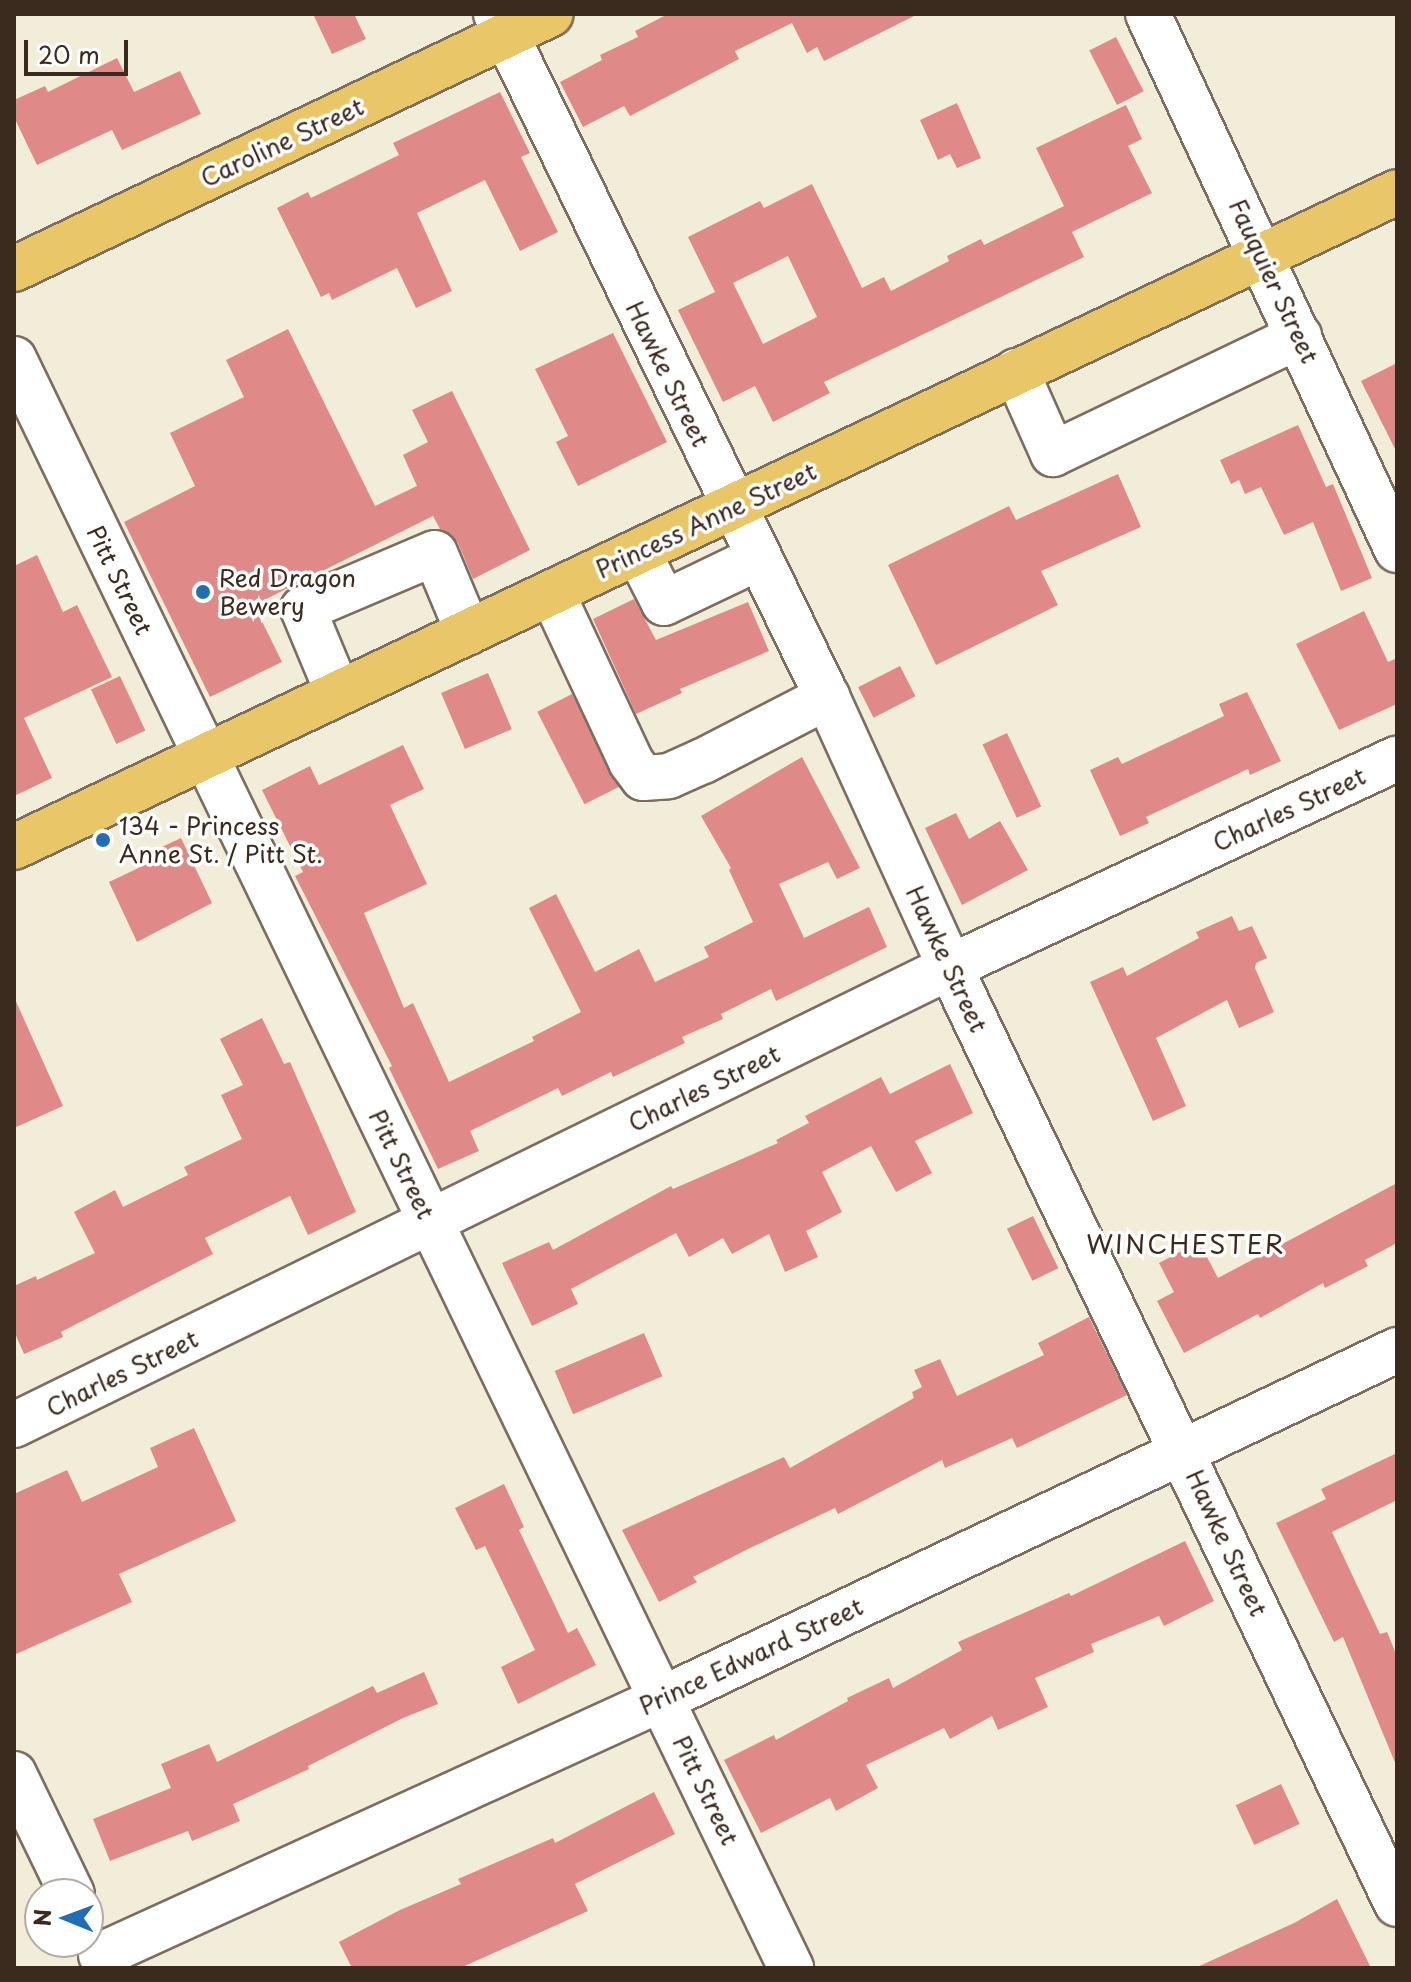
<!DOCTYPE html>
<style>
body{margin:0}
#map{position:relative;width:1411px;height:1982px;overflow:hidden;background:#f2edd8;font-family:"Playpen Sans",sans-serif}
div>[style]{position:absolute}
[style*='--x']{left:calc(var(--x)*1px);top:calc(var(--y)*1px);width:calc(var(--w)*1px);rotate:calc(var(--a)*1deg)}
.building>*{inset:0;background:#df8a89;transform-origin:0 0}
.roads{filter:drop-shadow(2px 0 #7b6e5f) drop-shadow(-2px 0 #7b6e5f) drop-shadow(0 2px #7b6e5f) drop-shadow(0 -2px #7b6e5f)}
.minor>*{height:44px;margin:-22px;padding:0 22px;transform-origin:22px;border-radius:22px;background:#fff}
.major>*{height:44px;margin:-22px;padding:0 22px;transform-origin:22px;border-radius:22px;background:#e9c769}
.dots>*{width:22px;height:22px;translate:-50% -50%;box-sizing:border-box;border:4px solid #fff;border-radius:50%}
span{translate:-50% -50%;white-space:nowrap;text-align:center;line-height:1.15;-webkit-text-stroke:7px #fff;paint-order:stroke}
.street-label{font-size:24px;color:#3b2a1e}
.poi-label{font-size:24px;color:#3b2a1e}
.left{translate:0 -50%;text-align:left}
.neighbourhood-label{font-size:26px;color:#3b2a1e;letter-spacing:2px}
.frame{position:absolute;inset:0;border:16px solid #3b2a1e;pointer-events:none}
.north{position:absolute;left:24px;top:1878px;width:80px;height:80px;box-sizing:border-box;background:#fff;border:2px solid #b1aaa5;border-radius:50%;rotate:271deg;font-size:22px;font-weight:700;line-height:32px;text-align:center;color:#3b2a1e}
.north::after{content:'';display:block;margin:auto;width:28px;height:36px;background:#1f6fb2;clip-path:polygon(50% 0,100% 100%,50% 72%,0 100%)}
.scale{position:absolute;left:24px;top:40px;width:104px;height:36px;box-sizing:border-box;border:4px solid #3b2a1e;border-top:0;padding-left:10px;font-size:24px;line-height:28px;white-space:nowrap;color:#3b2a1e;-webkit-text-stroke:6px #fff;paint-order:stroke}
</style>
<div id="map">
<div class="building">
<i style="clip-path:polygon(313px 14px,354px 14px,366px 39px,332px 54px)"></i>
<i style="clip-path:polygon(668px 14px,918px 14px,824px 61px,817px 47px,807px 53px,792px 23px,735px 51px,739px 59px,630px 116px,624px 106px,583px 127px,560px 82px,602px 60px,600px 55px,638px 37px,635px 31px)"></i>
<i style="left:1116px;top:37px;width:61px;height:30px;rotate:63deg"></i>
<i style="clip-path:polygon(117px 58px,134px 92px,180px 71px,201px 114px,122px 150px,112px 130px,37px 165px,14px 117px,14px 100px,45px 86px,48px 92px)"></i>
<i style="clip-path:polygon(500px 92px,530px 153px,521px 157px,558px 232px,520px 251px,485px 180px,417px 213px,452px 291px,416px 308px,397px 268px,332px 300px,329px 293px,321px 297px,277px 208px,308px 192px,311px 198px,399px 155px,393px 143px)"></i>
<i style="clip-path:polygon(957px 103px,981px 158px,957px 168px,950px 154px,938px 160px,920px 120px)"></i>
<i style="clip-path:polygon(evenodd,1126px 105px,1142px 139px,1128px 146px,1152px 193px,1072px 232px,1084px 257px,824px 382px,830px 393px,773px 422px,755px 386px,723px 402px,678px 310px,715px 292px,688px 237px,760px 201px,764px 208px,812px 184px,862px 288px,884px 277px,891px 291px,949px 261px,947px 256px,981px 239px,984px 245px,1064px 206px,1036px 148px,1126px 105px,788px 256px,817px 317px,763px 344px,733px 283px,788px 256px)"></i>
<i style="clip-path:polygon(288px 329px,375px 506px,417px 486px,403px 455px,428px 442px,412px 410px,452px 391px,530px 550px,473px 579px,458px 543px,451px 534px,440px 529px,433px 516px,254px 605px,282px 662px,210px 697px,124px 522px,195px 486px,170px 433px,244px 397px,226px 360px)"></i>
<i style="clip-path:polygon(613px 333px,667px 442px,578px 486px,556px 442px,568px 436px,535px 369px)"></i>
<i style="clip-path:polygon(1397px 363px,1397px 453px,1361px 381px)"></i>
<i style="clip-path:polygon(1298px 425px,1326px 487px,1333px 484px,1372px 578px,1341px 591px,1313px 522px,1284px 535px,1261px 487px,1245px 494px,1239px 480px,1231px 484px,1220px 460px)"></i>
<i style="clip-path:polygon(1118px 474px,1141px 527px,1041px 571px,1058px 605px,936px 665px,888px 565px,1009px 506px,1016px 520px)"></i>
<i style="clip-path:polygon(37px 555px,63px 612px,77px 605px,112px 677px,24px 718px,52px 778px,14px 796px,14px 566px)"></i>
<i style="clip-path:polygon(634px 599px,656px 640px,748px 602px,769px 651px,680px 689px,682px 693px,636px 714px,593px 619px)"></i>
<i style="clip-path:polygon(1364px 611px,1388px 662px,1397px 658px,1397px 704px,1339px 730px,1296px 644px)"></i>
<i style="left:900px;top:666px;width:34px;height:47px;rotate:63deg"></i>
<i style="left:488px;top:673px;width:61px;height:51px;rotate:67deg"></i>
<i style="left:120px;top:676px;width:60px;height:32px;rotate:65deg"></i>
<i style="clip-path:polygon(1247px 692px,1281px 761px,1250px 775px,1248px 769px,1146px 817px,1149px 823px,1120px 836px,1090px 770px,1118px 757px,1122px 764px,1224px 716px,1219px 704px)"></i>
<i style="left:572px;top:694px;width:104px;height:39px;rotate:63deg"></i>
<i style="left:1007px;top:733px;width:81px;height:27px;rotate:65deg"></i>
<i style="clip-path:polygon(403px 745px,424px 789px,390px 805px,427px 884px,364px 913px,404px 1008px,413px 1003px,449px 1082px,534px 1041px,532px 1037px,581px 1012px,529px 908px,556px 894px,595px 972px,639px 949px,655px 982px,709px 957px,704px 947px,753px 922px,729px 870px,731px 868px,701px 816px,802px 757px,860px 868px,837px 879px,828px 862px,779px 884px,804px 938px,869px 907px,887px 947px,776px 1001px,771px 989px,721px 1014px,723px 1019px,682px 1037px,685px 1043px,613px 1077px,611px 1072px,562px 1096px,558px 1088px,470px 1131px,479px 1151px,438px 1169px,389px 1068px,392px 1066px,295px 876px,303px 872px,262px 790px,310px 766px,319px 785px)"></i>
<i style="clip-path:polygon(956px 813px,969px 839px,1000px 821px,1028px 870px,962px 905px,925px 828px)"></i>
<i style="clip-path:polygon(181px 838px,212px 903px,137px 942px,109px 882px,153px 861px,149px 853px)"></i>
<i style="clip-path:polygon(1232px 916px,1239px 931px,1252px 926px,1267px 958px,1256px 963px,1255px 968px,1274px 1012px,1239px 1028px,1227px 1000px,1156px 1038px,1186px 1106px,1153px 1121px,1090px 982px,1123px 967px,1127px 976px,1199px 938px,1196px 932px)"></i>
<i style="clip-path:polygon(14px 997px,63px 1106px,14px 1128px)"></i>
<i style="clip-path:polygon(262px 1018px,284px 1064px,290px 1062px,356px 1212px,308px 1235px,290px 1196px,205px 1238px,213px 1254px,61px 1332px,63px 1337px,24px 1354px,14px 1331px,14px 1286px,36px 1276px,37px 1280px,95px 1253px,74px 1212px,115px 1190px,123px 1207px,188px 1175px,184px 1167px,242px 1139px,221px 1095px,243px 1085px,220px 1039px)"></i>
<i style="clip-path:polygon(950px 1064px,973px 1113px,915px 1141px,932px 1173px,896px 1192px,871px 1146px,822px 1172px,842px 1212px,806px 1231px,818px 1257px,785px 1272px,769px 1234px,732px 1254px,723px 1238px,689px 1257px,676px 1233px,571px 1289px,578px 1304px,532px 1326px,502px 1263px,549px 1242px,553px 1250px,671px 1186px,673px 1189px,778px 1143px,776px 1140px,809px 1123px,805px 1116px,881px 1077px,890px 1094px)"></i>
<i style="clip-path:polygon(1397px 1183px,1397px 1243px,1365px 1260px,1368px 1266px,1325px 1288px,1323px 1283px,1260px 1318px,1258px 1314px,1184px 1353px,1157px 1301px,1174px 1292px,1159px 1263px,1199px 1242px,1218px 1278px)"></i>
<i style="left:1033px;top:1216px;width:58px;height:29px;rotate:64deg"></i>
<i style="clip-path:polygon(1089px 1317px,1127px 1395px,1017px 1448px,1012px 1438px,945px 1468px,942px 1460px,838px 1514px,835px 1508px,750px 1548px,693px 1577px,697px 1582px,659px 1602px,622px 1530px,784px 1457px,790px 1468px,914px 1398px,912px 1392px,922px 1387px,914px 1370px,940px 1359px,957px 1396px,1044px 1355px,1038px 1343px)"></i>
<i style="left:644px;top:1333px;width:47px;height:97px;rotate:67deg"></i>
<i style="clip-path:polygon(194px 1428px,236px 1521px,119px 1574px,132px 1602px,14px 1655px,14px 1494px,67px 1470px,82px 1502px,158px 1467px,150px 1448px)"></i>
<i style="clip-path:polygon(1397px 1453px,1397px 1500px,1332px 1532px,1380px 1634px,1387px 1632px,1397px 1656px,1396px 1765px,1343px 1637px,1334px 1642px,1276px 1523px,1326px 1499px,1321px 1489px)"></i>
<i style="clip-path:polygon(504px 1484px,524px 1527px,519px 1530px,568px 1633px,577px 1628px,596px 1665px,518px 1704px,501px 1667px,535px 1650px,485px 1546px,476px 1550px,455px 1508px)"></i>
<i style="clip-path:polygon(1185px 1541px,1214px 1601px,1164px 1626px,1159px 1616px,1091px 1644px,1094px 1652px,1035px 1678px,1048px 1707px,998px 1730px,992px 1716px,950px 1739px,944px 1728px,866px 1765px,878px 1788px,836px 1811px,830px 1798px,761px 1833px,724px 1760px,774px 1735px,776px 1740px,848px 1701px,847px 1698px,889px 1678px,893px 1688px,962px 1650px,958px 1642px,1069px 1593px,1071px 1596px)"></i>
<i style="clip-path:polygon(424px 1672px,438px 1704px,403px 1718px,308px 1766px,309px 1769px,233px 1804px,240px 1821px,192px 1841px,188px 1831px,110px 1861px,93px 1819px,171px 1788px,161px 1764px,209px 1744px,217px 1762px,373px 1686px,377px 1693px)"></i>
<i style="left:1281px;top:1784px;width:44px;height:50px;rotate:65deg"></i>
<i style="clip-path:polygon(654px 1792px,675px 1834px,575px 1884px,588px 1911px,460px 1968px,352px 1968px,339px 1942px,400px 1910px,461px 1884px,458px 1879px,553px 1838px,555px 1843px)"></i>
<i style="clip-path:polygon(1337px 1899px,1371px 1968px,1195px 1968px,1294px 1923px)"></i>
</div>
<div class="roads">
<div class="minor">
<i style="--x:496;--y:14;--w:759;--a:64.14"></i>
<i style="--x:827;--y:697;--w:297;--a:65.5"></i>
<i style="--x:950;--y:967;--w:1038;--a:64.5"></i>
<i style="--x:1148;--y:14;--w:591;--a:65.08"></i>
<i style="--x:14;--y:359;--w:1787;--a:64.22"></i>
<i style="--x:1016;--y:371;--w:91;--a:66"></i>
<i style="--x:1053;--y:454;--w:273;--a:-25.6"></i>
<i style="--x:638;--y:552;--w:57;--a:63"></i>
<i style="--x:664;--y:603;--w:104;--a:-25.6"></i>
<i style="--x:552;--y:593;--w:187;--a:64.9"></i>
<i style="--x:631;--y:762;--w:20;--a:53"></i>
<i style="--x:643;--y:778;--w:26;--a:-4"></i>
<i style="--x:669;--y:776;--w:37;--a:-24"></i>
<i style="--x:703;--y:761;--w:140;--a:-27.3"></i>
<i style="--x:338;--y:693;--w:91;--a:-112.6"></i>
<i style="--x:303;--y:609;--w:143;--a:-23"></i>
<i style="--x:435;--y:553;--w:86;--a:67.3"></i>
<i style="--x:14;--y:1425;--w:1042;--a:-26.07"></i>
<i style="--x:950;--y:967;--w:493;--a:-25"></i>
<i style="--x:14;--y:1774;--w:133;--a:64.2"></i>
<i style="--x:101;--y:1955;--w:617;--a:-24.53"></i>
<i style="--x:662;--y:1699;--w:814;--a:-25.4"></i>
</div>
<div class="major">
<i style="--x:14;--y:269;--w:594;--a:-25.4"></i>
<i style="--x:14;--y:847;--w:1530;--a:-25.34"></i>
</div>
</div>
<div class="dots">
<i style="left:203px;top:592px;background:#1f6fb2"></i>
<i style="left:103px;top:840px;background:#1f6fb2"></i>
</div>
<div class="street-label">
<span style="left:282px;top:142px;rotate:-25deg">Caroline Street</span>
<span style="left:1274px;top:281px;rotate:65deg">Fauquier Street</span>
<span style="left:668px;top:374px;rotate:64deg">Hawke Street</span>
<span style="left:706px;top:520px;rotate:-25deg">Princess Anne Street</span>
<span style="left:120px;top:580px;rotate:64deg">Pitt Street</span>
<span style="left:1289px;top:809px;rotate:-25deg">Charles Street</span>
<span style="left:947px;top:959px;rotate:65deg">Hawke Street</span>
<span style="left:704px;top:1088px;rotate:-26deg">Charles Street</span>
<span style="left:402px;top:1164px;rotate:64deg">Pitt Street</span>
<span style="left:122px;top:1373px;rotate:-26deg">Charles Street</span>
<span style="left:1227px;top:1543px;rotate:65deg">Hawke Street</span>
<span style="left:751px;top:1656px;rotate:-25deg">Prince Edward Street</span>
<span style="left:706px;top:1790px;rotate:64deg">Pitt Street</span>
</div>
<div class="poi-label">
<span class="left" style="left:219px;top:592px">Red Dragon<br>Bewery</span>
<span class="left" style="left:119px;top:840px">134 - Princess<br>Anne St. / Pitt St.</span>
</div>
<div class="neighbourhood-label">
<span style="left:1186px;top:1244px">WINCHESTER</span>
</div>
<div class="frame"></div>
<div class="north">N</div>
<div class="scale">20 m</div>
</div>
